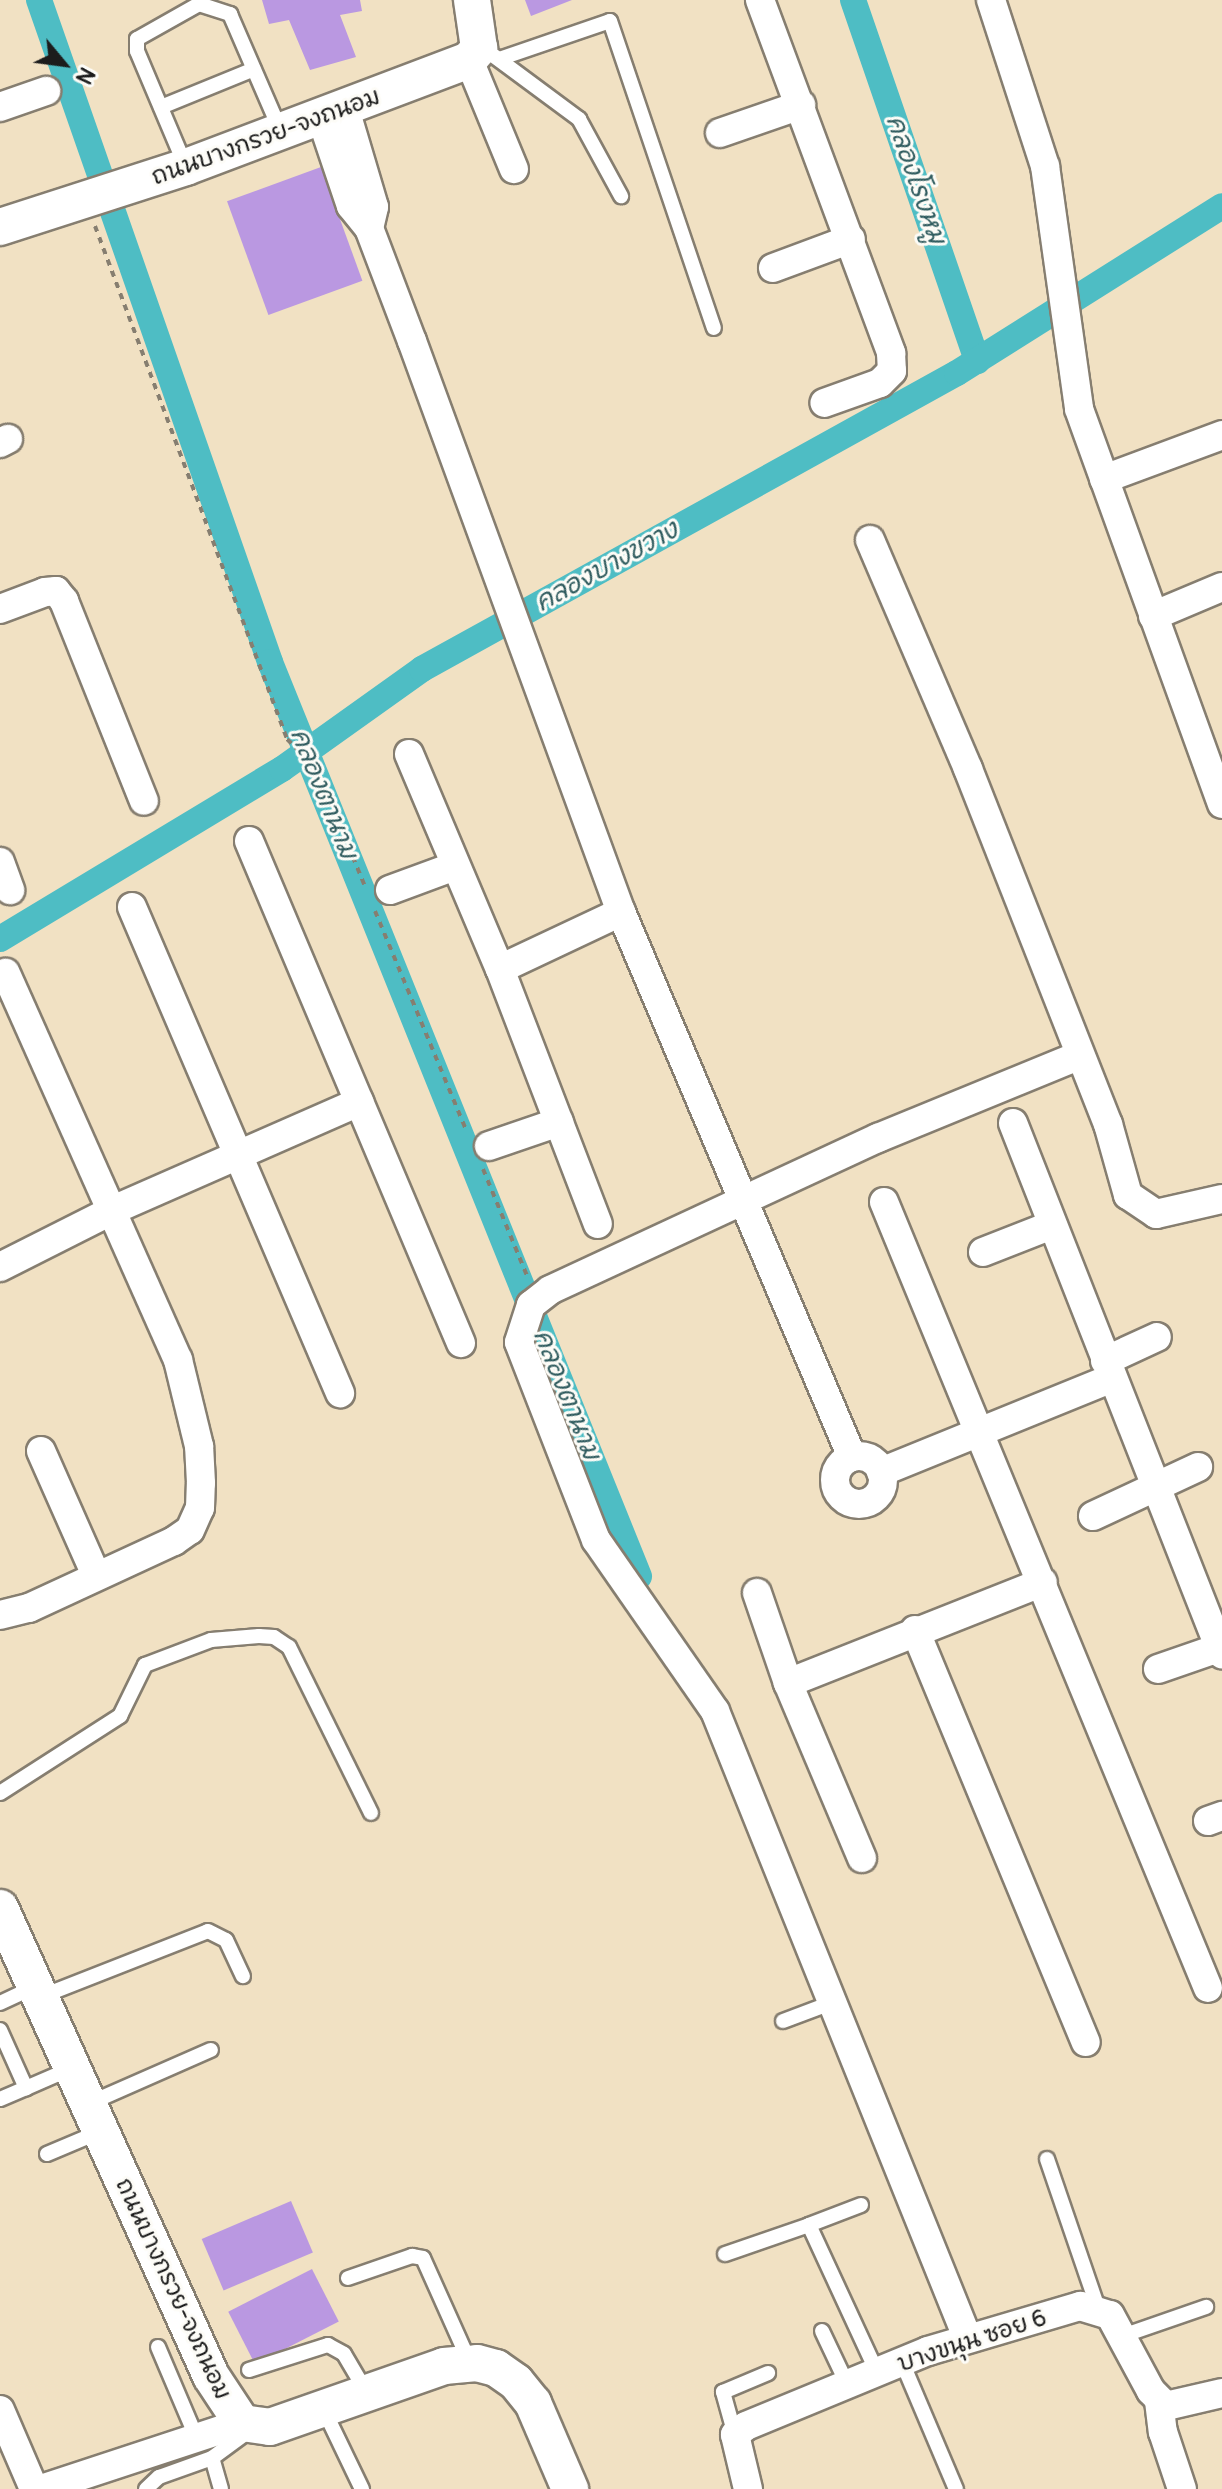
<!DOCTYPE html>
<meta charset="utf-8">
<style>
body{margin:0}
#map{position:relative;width:1222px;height:2489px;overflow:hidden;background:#f1e1c3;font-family:Pangolin,"Playpen Sans Thai",sans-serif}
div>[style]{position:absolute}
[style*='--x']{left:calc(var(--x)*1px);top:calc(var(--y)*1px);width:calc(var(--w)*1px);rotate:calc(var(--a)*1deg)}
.canal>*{height:26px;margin:-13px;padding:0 13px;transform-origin:13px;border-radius:13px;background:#4ebdc4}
.building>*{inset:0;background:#ba98e1;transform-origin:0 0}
.path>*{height:4px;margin-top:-2px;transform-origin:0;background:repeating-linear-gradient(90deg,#867e70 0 6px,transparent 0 12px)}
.roads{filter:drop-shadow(2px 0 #867e70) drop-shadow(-2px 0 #867e70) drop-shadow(0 2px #867e70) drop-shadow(0 -2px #867e70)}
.service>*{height:14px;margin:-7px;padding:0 7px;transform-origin:7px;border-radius:7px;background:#fff}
.minor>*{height:28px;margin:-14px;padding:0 14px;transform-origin:14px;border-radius:14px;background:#fff}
.minor>.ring{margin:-14px;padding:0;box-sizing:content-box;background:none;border:28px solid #fff;border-radius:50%}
.tertiary>*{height:36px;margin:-18px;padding:0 18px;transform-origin:18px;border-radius:18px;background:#fff}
span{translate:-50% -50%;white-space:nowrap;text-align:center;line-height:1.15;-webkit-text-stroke:6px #fdfcf7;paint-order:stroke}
.street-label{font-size:24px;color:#1c1c1c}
.water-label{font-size:26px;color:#305c5f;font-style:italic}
.north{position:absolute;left:24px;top:24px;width:80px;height:80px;-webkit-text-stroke:6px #fdfcf7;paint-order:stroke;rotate:119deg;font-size:22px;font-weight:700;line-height:32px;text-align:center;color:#1c1c1c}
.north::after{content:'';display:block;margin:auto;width:28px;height:36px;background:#1c1c1c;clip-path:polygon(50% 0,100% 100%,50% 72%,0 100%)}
</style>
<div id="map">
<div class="canal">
<i style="--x:39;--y:0;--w:701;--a:70.76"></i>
<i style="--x:270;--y:662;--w:986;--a:68.02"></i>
<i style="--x:853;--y:0;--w:382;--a:71"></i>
<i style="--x:0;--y:939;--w:329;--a:-31.1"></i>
<i style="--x:282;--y:769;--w:172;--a:-35.5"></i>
<i style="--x:422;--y:669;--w:611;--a:-28.95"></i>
<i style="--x:957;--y:373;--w:313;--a:-32.2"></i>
</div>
<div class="building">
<i style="clip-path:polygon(262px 0,360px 0,362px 11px,340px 15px,356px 57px,310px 70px,289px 20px,269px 24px)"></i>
<i style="clip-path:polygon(525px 0,572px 0,531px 16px)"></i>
<i style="left:321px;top:167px;width:121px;height:100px;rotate:70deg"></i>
<i style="left:291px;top:2201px;width:56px;height:97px;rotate:67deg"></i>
<i style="left:312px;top:2269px;width:59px;height:94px;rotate:63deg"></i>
</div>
<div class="path">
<i style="--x:95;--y:226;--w:548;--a:69.48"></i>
<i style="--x:287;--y:739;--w:41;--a:45"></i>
<i style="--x:316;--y:768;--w:126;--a:67.5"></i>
<i style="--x:375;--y:911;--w:239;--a:67.4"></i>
<i style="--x:483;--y:1169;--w:116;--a:67.6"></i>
</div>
<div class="roads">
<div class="service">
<i style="--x:494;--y:56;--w:106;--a:36.5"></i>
<i style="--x:579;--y:119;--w:88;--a:61.4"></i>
<i style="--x:499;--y:59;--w:117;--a:-18.9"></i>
<i style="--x:610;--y:21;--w:324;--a:71.3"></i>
<i style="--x:161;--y:107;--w:100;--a:-22.2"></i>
<i style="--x:186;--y:167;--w:126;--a:-112.9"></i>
<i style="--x:137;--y:51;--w:12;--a:-90"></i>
<i style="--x:137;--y:39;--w:71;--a:-29.4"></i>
<i style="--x:199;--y:4;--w:33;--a:18"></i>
<i style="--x:230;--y:14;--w:129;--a:66.6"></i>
<i style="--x:0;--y:1793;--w:143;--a:-32.7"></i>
<i style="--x:120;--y:1716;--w:57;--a:-63.9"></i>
<i style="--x:145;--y:1665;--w:71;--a:-20.7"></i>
<i style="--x:211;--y:1640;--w:48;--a:-4.8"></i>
<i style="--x:259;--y:1636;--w:15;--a:4"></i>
<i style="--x:274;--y:1637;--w:18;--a:34"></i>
<i style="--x:289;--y:1647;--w:185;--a:63.7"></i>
<i style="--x:40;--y:1997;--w:180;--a:-21.4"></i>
<i style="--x:208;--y:1931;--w:20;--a:27"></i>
<i style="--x:226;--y:1940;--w:40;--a:65"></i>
<i style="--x:0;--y:2003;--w:38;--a:-25"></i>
<i style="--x:783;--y:2021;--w:51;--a:-20.6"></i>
<i style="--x:0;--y:2030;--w:64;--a:65.9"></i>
<i style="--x:26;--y:2088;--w:28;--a:157"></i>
<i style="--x:26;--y:2088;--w:48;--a:-23.4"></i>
<i style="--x:90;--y:2103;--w:132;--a:-23.7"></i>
<i style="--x:47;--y:2154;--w:56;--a:-22.9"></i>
<i style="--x:1047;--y:2159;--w:157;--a:71.1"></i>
<i style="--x:861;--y:2205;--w:56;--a:159"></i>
<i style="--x:809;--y:2225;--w:162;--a:65.2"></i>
<i style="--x:725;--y:2254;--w:89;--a:-19"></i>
<i style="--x:348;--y:2278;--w:68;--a:-19"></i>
<i style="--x:412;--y:2256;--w:11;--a:10"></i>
<i style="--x:423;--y:2258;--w:115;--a:65.9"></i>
<i style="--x:822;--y:2331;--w:59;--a:64.7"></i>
<i style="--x:1125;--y:2335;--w:86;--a:-19.1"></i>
<i style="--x:158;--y:2347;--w:100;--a:67"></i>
<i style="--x:902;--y:2362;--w:138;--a:67"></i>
<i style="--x:249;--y:2370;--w:83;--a:-17.6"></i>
<i style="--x:328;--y:2345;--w:18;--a:29"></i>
<i style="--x:344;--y:2354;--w:45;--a:59.5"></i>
<i style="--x:323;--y:2408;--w:90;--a:64.3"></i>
<i style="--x:735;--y:2435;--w:45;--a:-105.6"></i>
<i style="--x:723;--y:2392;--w:49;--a:-22.9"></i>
<i style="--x:146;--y:2489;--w:18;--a:-43"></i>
<i style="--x:159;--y:2477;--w:56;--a:-19.7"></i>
<i style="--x:221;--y:2489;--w:32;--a:-106"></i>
<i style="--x:212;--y:2458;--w:51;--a:-36.2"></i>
</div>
<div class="minor">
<i style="--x:760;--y:0;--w:377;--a:69.6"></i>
<i style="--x:891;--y:353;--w:18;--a:87"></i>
<i style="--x:892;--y:371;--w:17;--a:135"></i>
<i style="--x:880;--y:383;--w:59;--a:160.3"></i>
<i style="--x:991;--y:0;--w:175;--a:72"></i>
<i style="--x:1045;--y:166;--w:245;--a:82"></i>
<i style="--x:1079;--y:409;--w:420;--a:70.1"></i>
<i style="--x:469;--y:60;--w:118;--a:67.6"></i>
<i style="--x:0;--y:107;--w:49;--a:-19.2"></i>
<i style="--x:345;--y:109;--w:102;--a:73.5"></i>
<i style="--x:374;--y:207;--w:22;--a:103"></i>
<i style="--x:321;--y:117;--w:94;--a:71.4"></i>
<i style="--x:351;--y:206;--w:28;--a:51"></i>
<i style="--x:369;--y:228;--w:121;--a:69.2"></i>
<i style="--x:412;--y:341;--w:608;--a:69.9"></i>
<i style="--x:621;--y:912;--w:592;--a:67.03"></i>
<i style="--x:720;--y:133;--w:86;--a:-19.1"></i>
<i style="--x:773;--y:268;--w:83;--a:-20.4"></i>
<i style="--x:0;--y:443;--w:9;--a:-27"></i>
<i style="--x:1104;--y:479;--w:126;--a:-20.4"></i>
<i style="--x:870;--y:540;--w:249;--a:66.8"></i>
<i style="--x:968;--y:769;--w:382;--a:68.5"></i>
<i style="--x:1108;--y:1124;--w:74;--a:74.3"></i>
<i style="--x:1128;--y:1195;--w:34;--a:34"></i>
<i style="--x:1156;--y:1214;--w:68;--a:-12.8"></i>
<i style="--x:0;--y:609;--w:48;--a:-20.7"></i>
<i style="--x:45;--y:592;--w:11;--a:-5"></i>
<i style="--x:56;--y:591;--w:13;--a:51"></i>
<i style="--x:64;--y:601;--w:215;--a:68.2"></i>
<i style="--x:1153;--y:616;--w:75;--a:-22.8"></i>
<i style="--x:409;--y:754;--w:233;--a:67.1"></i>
<i style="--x:500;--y:969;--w:273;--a:69"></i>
<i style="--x:249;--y:841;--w:545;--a:67.11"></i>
<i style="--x:0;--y:862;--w:30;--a:70"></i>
<i style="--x:390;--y:890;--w:69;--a:-20.3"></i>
<i style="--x:132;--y:907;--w:529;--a:66.83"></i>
<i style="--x:500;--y:969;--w:134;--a:-25.2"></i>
<i style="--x:1013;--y:1123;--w:571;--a:68.52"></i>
<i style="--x:489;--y:1146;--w:74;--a:-18.9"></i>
<i style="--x:884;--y:1202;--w:850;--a:67.6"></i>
<i style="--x:983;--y:1252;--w:74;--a:-21.4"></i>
<i style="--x:0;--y:1267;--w:127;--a:-26.8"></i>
<i style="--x:113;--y:1210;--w:269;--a:-23.7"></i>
<i style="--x:1105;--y:1361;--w:57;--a:-24.8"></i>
<i style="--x:41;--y:1451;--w:136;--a:66.1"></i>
<i class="ring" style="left:835px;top:1456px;width:20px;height:20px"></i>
<i style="--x:881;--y:1472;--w:249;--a:-22.1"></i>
<i style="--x:1093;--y:1516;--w:116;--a:-25"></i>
<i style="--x:757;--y:1593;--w:95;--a:71"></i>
<i style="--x:788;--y:1683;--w:190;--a:67.1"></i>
<i style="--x:0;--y:1615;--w:30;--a:-14"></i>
<i style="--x:29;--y:1608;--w:160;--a:-24.8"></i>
<i style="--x:174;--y:1541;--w:19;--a:-35"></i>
<i style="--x:190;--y:1530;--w:24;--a:-66"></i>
<i style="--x:200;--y:1508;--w:25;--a:-88"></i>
<i style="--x:201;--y:1483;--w:37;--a:-93"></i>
<i style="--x:199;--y:1446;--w:89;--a:-103.7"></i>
<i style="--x:178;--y:1360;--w:424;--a:-114"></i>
<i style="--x:915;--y:1630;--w:446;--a:67.5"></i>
<i style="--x:1158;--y:1669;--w:68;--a:-19"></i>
<i style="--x:788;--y:1683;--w:274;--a:-21.6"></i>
<i style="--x:1208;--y:1821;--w:15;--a:-20"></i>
<i style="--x:967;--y:2337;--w:675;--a:-111.93"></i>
<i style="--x:715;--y:1711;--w:208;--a:-124.8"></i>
<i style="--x:596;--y:1540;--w:212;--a:-111.3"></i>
<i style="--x:519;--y:1342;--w:39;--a:-72"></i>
<i style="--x:531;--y:1305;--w:24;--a:-38"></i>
<i style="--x:550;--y:1290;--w:362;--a:-24.9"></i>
<i style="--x:878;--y:1138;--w:216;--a:-22.3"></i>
<i style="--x:1159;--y:2401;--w:31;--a:83"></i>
<i style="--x:1163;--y:2432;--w:60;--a:71.6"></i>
<i style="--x:0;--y:2410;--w:86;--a:66.7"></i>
<i style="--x:41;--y:2489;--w:212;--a:-18.2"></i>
<i style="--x:748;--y:2489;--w:56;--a:-103.5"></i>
<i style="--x:735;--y:2435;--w:14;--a:-39"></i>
<i style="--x:746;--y:2426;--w:197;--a:-22.4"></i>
<i style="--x:928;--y:2351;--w:159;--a:-16.5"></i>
<i style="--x:1080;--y:2306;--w:31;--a:17"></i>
<i style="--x:1110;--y:2315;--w:86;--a:61.7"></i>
<i style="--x:1151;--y:2391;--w:21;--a:45"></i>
<i style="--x:1166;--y:2406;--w:57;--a:-13.1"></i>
</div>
<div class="tertiary">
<i style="--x:0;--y:227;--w:195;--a:-17.9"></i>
<i style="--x:186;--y:167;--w:303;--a:-20.7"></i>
<i style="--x:469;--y:60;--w:16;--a:-50"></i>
<i style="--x:479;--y:48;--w:49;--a:-98.3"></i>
<i style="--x:0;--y:1908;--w:513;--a:65.73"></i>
<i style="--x:211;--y:2376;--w:56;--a:56.6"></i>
<i style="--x:242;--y:2423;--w:28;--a:8"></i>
<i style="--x:270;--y:2427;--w:184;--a:-19.3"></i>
<i style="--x:444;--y:2366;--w:33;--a:-5"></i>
<i style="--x:477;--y:2363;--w:20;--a:15"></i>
<i style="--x:496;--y:2368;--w:24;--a:35"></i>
<i style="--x:516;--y:2382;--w:27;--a:51"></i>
<i style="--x:533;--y:2403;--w:94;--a:66.7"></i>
</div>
</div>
<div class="street-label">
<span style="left:266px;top:137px;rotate:-20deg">ถนนบางกรวย-จงถนอม</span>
<span style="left:173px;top:2289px;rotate:65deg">ถนนบางกรวย-จงถนอม</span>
<span style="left:972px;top:2341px;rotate:-18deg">บางขนุน ซอย 6</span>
</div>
<div class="water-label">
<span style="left:915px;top:180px;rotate:71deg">คลองโรงหมู</span>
<span style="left:607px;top:567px;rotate:-29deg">คลองบางขวาง</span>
<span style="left:323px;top:794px;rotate:68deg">คลองตานาม</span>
<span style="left:566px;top:1395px;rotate:68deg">คลองตานาม</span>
</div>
<div class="north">N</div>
</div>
